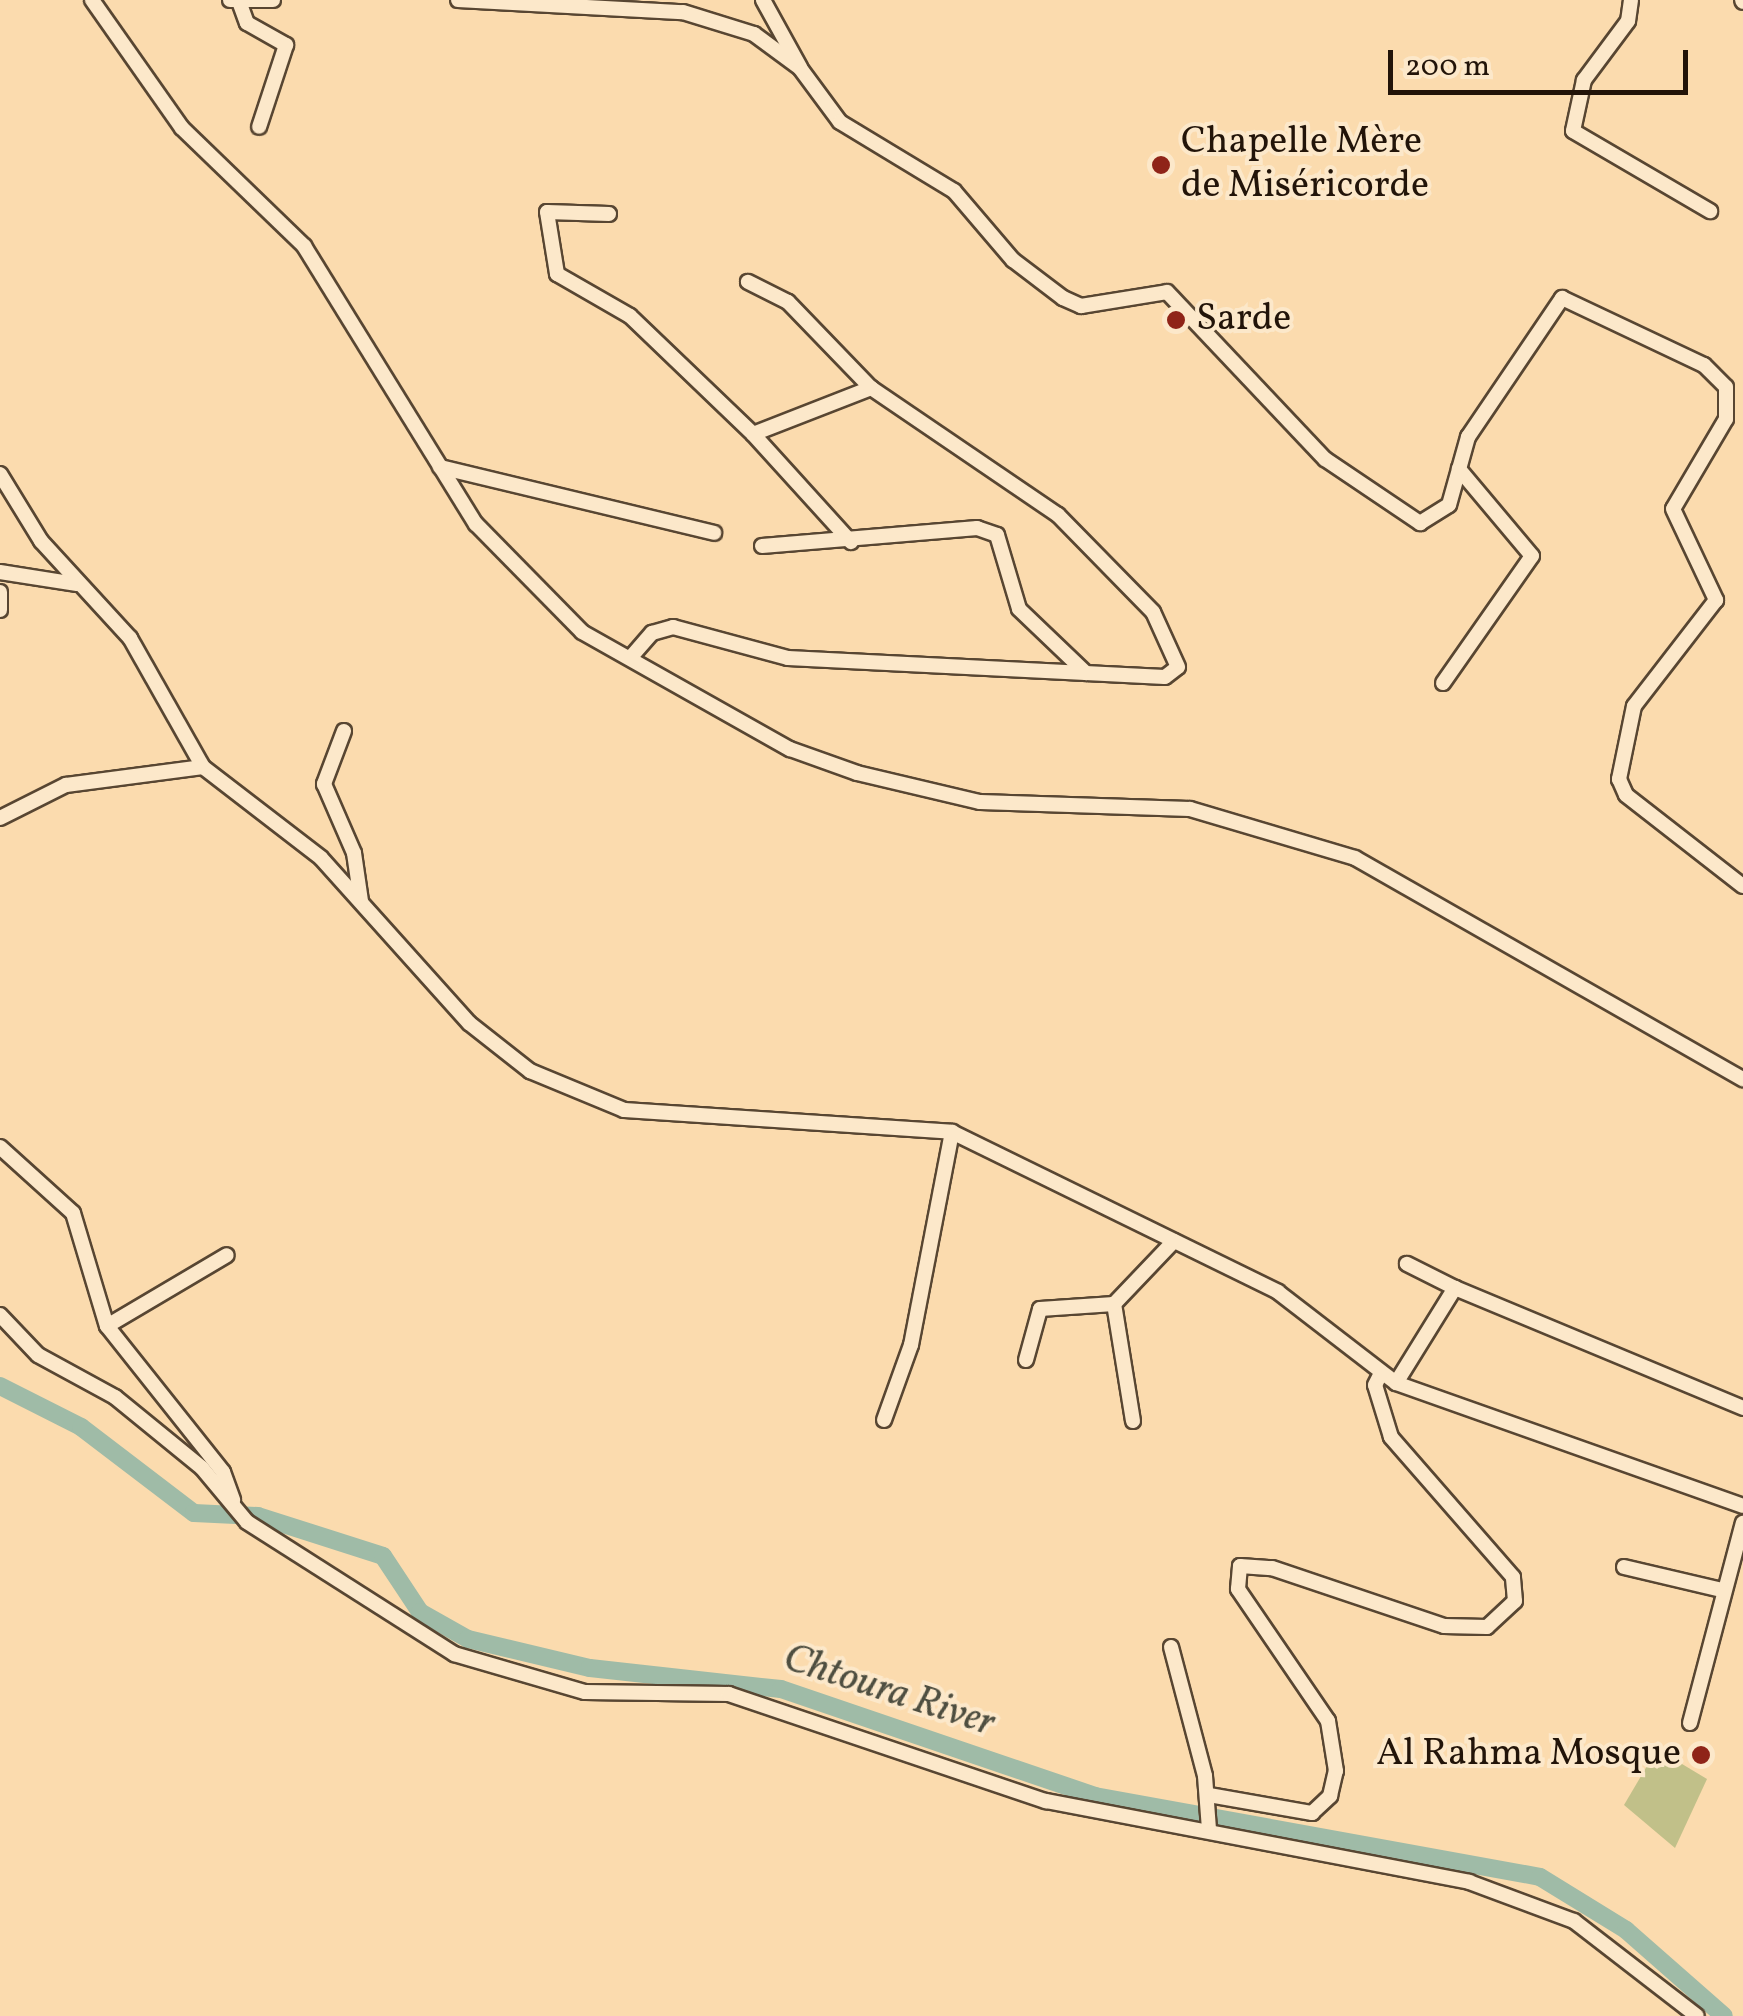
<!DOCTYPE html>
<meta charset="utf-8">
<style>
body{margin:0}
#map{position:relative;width:1743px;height:2016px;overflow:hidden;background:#fbdbae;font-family:Vollkorn,serif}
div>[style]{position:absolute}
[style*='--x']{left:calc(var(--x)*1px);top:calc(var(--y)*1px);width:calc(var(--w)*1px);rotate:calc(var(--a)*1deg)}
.green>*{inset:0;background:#c1c089}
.river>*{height:18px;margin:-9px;padding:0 9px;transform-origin:9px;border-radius:9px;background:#9fbba7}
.roads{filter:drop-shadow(2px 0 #584632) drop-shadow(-2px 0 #584632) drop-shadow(0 2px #584632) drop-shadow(0 -2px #584632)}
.minor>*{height:14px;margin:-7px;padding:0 7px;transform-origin:7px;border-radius:7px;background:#fce8ca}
.dots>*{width:28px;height:28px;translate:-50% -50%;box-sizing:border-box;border:5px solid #fce8ca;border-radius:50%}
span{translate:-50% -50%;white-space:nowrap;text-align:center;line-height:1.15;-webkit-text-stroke:8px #fce8ca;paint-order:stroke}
.poi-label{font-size:38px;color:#221409}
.left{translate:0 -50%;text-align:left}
.right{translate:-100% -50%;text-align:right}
.water-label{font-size:40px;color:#4e4e40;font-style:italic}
.scale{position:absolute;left:1388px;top:50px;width:300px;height:45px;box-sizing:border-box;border:5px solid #221409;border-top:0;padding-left:12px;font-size:30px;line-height:35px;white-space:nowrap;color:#221409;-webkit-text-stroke:8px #fce8ca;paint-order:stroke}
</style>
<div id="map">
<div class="green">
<i style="clip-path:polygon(1657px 1749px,1707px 1779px,1675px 1848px,1624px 1805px)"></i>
</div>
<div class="river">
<i style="--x:0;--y:1386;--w:91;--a:26.8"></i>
<i style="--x:81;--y:1427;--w:142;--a:37.3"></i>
<i style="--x:194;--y:1513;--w:64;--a:2.7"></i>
<i style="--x:258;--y:1516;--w:131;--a:17.7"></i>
<i style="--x:383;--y:1556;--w:67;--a:56.5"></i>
<i style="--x:420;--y:1612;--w:55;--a:29.4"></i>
<i style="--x:468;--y:1639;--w:125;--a:13.4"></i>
<i style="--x:590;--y:1668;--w:192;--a:6.3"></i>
<i style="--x:781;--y:1689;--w:332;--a:18.8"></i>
<i style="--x:1095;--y:1796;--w:452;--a:10.3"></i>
<i style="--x:1540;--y:1877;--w:101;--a:31.6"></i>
<i style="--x:1626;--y:1930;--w:130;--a:41.3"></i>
</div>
<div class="roads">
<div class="minor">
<i style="--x:92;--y:0;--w:156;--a:54.9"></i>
<i style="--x:182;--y:128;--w:170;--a:44"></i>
<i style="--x:304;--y:246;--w:327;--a:58.3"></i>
<i style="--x:476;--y:524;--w:151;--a:45.5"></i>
<i style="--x:582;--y:632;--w:239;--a:29.4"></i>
<i style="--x:790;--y:749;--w:71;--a:19.7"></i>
<i style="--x:857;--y:773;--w:126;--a:13.3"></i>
<i style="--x:980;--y:802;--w:210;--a:1.9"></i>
<i style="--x:1190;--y:809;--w:172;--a:16.5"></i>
<i style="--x:1355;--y:858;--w:447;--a:29.7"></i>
<i style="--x:230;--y:0;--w:43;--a:0"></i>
<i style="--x:458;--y:0;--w:225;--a:3.1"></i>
<i style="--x:683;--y:12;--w:74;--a:17.2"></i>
<i style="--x:754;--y:34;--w:57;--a:36.5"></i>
<i style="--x:800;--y:68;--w:67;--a:53.5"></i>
<i style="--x:840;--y:122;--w:133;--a:31.2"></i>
<i style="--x:954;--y:191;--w:91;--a:49.5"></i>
<i style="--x:1013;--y:260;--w:63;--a:37.2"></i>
<i style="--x:1063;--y:298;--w:20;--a:24"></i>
<i style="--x:1081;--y:306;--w:87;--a:-9.2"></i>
<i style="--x:1167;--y:292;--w:230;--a:46.6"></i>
<i style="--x:1325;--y:459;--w:115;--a:34"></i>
<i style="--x:1420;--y:523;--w:34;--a:-32"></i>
<i style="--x:1449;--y:505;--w:71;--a:-74.4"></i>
<i style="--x:1468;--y:437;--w:168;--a:-55.9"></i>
<i style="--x:1562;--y:298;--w:157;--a:25.3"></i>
<i style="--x:1704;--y:365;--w:31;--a:45"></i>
<i style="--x:1726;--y:387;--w:32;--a:90"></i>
<i style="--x:1726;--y:419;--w:104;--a:120.5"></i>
<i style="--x:1673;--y:509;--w:101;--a:64.7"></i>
<i style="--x:1716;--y:600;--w:134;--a:127.7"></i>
<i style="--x:1634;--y:706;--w:75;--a:101.6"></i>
<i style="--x:1619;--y:779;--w:17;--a:66"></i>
<i style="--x:1626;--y:795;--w:148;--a:37.9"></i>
<i style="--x:763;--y:0;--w:77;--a:61.1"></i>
<i style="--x:1631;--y:0;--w:21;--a:98"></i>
<i style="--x:1628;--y:21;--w:74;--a:126.7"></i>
<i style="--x:1584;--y:80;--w:52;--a:102.2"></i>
<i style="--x:1573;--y:131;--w:159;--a:30.3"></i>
<i style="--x:1742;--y:0;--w:2;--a:63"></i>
<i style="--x:240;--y:4;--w:20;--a:70"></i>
<i style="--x:247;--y:23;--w:45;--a:29.4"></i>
<i style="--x:286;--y:45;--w:86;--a:108.2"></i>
<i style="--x:609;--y:214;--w:62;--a:-178.2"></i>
<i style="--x:547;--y:212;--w:63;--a:80.8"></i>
<i style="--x:557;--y:274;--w:84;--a:29.9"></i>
<i style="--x:630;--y:316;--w:170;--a:43.8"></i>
<i style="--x:753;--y:434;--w:127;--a:-21.3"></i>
<i style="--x:753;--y:434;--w:146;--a:47.8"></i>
<i style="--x:440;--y:467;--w:282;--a:13.5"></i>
<i style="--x:0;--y:474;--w:79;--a:58.5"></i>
<i style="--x:41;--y:541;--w:132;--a:47.5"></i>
<i style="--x:130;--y:638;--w:148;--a:60.5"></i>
<i style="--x:203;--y:767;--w:149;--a:37.6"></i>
<i style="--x:321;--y:858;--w:222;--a:48.1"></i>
<i style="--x:469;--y:1023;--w:78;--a:38.2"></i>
<i style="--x:530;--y:1071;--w:102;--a:22.5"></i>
<i style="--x:624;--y:1110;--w:329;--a:3.8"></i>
<i style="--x:952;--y:1132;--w:363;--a:26.1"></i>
<i style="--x:1278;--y:1292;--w:149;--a:37.6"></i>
<i style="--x:1396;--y:1383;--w:368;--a:19.5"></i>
<i style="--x:762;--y:546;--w:216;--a:-4.8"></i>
<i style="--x:977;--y:528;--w:21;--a:19"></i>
<i style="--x:997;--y:535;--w:77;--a:73.4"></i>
<i style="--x:1019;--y:609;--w:93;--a:43.7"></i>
<i style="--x:0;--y:572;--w:78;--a:8.9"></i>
<i style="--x:0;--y:592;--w:18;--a:90"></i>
<i style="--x:631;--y:657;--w:32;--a:-49"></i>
<i style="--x:652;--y:633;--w:22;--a:-16"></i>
<i style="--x:673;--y:627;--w:119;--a:15.1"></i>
<i style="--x:788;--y:658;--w:377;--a:2.9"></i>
<i style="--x:1165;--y:677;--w:16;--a:-38"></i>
<i style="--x:1178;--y:667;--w:60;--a:-114.4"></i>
<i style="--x:1153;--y:612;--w:136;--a:-134.4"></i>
<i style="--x:1058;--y:515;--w:226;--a:-145.8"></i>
<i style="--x:871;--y:388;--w:120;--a:-134"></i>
<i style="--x:788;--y:302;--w:45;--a:-153.4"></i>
<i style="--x:1443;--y:683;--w:155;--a:-55"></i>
<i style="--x:1532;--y:556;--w:114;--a:-130"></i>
<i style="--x:344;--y:731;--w:57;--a:110.7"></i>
<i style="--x:324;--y:784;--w:75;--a:66.5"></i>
<i style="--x:354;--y:853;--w:49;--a:81.7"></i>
<i style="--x:0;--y:818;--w:74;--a:-26.6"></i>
<i style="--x:66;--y:785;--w:138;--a:-7.5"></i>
<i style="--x:0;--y:1147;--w:98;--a:42.1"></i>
<i style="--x:73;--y:1213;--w:118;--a:73.3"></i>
<i style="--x:107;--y:1326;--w:139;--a:-30.6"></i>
<i style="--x:1455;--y:1288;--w:312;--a:22.6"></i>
<i style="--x:0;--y:1315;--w:55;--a:46.5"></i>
<i style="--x:38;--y:1355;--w:88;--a:28.6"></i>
<i style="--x:115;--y:1397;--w:112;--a:39.2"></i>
<i style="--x:202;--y:1468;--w:70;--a:50.2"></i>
<i style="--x:247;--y:1522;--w:246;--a:32.5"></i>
<i style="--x:454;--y:1654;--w:136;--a:16.2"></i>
<i style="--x:585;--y:1692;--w:144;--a:0.8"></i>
<i style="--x:729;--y:1694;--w:335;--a:18.7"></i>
<i style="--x:1046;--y:1801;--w:431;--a:10.8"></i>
<i style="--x:1469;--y:1882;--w:112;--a:20.4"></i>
<i style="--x:1574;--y:1921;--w:155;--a:37.7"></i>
<i style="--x:107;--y:1326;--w:186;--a:51.5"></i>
<i style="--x:223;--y:1472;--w:30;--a:70"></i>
<i style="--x:1026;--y:1360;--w:53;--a:-74.6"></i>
<i style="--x:1040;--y:1309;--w:74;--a:-3.9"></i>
<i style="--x:1396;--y:1383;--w:112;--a:-58.2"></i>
<i style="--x:1455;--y:1288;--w:54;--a:-153.4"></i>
<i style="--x:884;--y:1420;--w:80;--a:-70.2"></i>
<i style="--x:911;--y:1345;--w:217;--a:-79.1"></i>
<i style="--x:1133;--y:1421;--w:119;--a:-99.2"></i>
<i style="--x:1114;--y:1304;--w:87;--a:-46.4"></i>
<i style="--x:1624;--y:1567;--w:101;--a:13.2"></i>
<i style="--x:1171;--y:1647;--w:133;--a:75.2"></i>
<i style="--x:1205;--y:1776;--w:53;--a:85.7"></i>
<i style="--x:1690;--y:1723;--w:207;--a:-75.2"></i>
<i style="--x:1209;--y:1795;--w:105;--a:9.9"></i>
<i style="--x:1312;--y:1813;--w:25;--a:-43"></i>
<i style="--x:1330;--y:1796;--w:26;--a:-77"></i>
<i style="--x:1336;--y:1771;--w:51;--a:-99.1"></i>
<i style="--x:1328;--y:1721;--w:160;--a:-124.3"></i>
<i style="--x:1238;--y:1589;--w:23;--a:-85"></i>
<i style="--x:1240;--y:1566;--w:32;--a:4"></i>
<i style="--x:1272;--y:1568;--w:182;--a:18.6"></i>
<i style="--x:1444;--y:1626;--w:43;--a:1.3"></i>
<i style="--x:1487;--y:1627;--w:38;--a:-43"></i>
<i style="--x:1515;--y:1601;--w:24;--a:-95"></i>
<i style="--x:1513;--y:1577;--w:186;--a:-131.1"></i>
<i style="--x:1391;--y:1437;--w:54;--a:-107.1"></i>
<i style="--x:1375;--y:1385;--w:11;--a:-63"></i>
</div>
</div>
<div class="dots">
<i style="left:1161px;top:165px;background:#8f2418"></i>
<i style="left:1176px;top:320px;background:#8f2418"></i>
<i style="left:1701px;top:1755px;background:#8f2418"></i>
</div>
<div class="poi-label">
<span class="left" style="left:1181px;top:165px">Chapelle Mère<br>de Miséricorde</span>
<span class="left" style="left:1196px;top:320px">Sarde</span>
<span class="right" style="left:1681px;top:1755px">Al Rahma Mosque</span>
</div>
<div class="water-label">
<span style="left:889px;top:1692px;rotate:18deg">Chtoura River</span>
</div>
<div class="scale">200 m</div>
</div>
